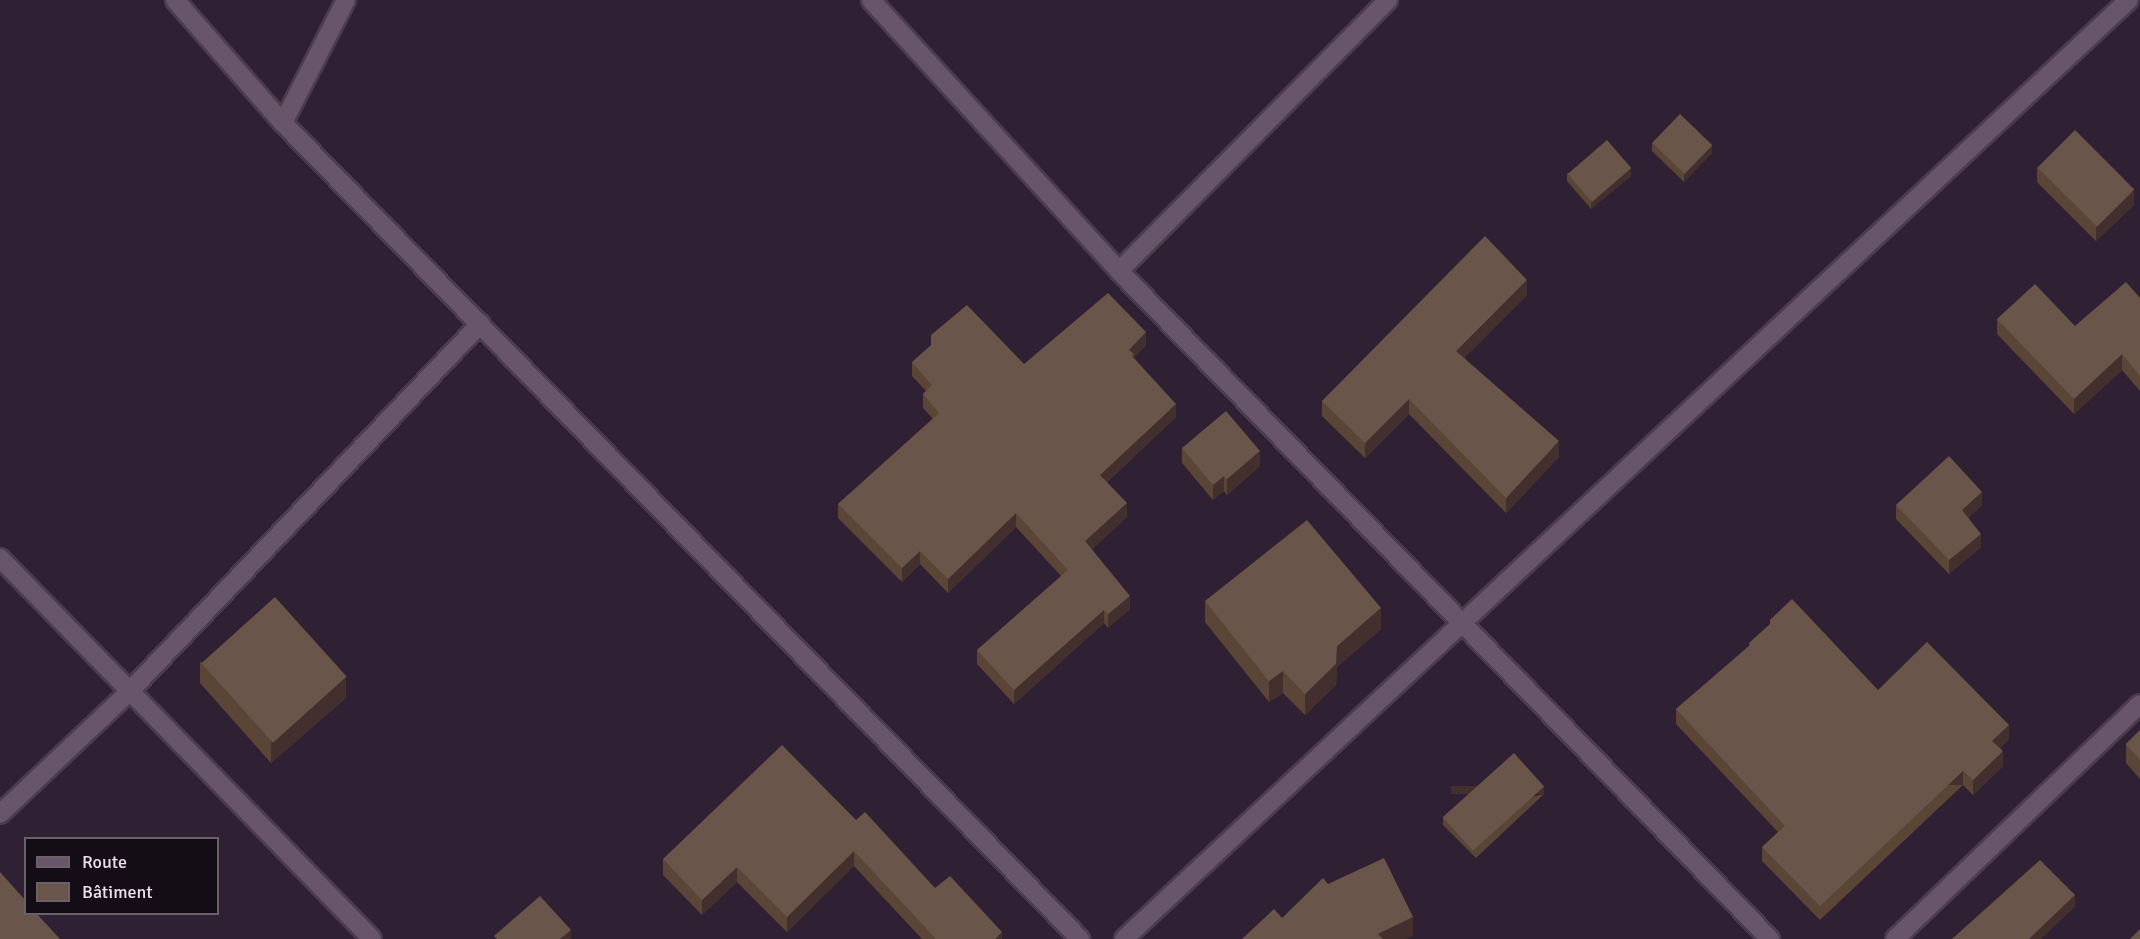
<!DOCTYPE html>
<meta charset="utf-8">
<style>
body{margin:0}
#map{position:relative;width:2140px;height:939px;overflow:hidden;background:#302033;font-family:Signika,sans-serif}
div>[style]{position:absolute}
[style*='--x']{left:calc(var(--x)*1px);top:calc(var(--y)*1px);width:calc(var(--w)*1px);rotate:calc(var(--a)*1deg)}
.roads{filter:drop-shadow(2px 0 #4b3d4d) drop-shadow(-2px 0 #4b3d4d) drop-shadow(0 2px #4b3d4d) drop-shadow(0 -2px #4b3d4d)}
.street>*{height:18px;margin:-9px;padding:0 9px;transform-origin:9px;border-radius:9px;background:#68556a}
.wall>*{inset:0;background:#5a4537}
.shaded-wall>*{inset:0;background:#432f2d;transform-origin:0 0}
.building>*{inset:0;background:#6a554a;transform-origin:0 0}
span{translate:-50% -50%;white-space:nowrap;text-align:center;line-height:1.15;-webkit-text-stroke:4.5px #140d15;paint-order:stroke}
.legend{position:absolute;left:24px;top:837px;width:195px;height:78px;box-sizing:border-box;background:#140d15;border:2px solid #6a616b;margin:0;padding:8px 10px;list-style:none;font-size:18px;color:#ebe0ed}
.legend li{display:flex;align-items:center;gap:12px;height:30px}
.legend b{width:30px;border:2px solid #6a616b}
</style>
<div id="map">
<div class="roads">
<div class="street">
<i style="--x:175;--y:0;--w:164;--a:48.7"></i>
<i style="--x:283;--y:123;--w:1141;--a:45.67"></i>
<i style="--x:871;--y:0;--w:367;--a:47.5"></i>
<i style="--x:1119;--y:271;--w:933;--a:45.74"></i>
<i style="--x:283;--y:123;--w:138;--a:-62.9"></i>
<i style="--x:1119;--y:271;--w:382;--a:-45.2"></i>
<i style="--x:0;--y:558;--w:532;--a:45.68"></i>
<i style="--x:0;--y:814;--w:178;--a:-43.4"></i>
<i style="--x:129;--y:692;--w:509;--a:-46.35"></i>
<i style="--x:1124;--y:939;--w:1375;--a:-43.06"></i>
<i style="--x:1895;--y:939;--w:339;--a:-43.8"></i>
</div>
</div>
<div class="wall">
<i style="clip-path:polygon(1652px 143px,1712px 153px,1684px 182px,1652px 151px)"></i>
<i style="clip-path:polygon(2037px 167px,2134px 205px,2096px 241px,2037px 182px)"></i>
<i style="clip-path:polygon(1567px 173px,1631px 176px,1591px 209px,1567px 181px)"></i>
<i style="clip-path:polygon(1527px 295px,1464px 358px,1559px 457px,1506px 513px,1409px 414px,1365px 458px,1322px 416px,1322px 401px)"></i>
<i style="clip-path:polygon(2140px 298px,2140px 391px,2122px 370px,2074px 414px,1997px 334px,1997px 319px,2075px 326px)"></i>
<i style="clip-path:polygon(1146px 345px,1134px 358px,1176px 417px,1107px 482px,1127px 517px,1092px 549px,1130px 609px,1108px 628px,1104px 623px,1014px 704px,977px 664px,977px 650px,1061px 576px,1016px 527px,948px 593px,920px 564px,902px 582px,838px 518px,838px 504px,933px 419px,923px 408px,923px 394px,926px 391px,912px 376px,912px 362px,1024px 364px)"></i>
<i style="clip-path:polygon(1182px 448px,1260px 466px,1227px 495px,1224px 491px,1213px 500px,1182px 463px)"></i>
<i style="clip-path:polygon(1896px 505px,1982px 505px,1968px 518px,1981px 547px,1949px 574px,1896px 519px)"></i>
<i style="clip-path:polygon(1205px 601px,1381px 629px,1337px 667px,1336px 685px,1305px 715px,1283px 693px,1269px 702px,1205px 622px)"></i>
<i style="clip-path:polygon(1749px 643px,1878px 690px,2009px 739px,2000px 748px,2003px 766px,1973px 795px,1963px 785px,1820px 920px,1762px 861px,1762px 847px,1778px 832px,1676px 724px,1676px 709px,1749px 647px)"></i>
<i style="clip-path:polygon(200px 662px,346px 698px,271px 763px,200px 683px)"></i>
<i style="clip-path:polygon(2140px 730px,2140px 779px,2126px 763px,2126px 744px)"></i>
<i style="clip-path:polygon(1544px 794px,1476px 858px,1443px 825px,1443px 817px)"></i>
<i style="clip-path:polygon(856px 820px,935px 888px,1002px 939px,922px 939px,854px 866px,787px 932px,737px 882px,702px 915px,663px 875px,663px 859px)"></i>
</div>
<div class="shaded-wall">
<i style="clip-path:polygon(1712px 145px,1712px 153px,1684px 182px,1684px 174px)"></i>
<i style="clip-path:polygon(1631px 168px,1631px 176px,1591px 209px,1591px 201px)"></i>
<i style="clip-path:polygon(2134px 190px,2134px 205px,2096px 241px,2096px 226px)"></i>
<i style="clip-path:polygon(1527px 280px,1527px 295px,1456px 367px,1456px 351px)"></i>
<i style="clip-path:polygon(1146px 332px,1146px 345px,1134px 358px,1134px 368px,1129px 350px)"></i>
<i style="clip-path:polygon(2122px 354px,2122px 370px,2074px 414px,2074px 399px)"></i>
<i style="clip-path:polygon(1409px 399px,1409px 414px,1365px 458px,1365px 443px)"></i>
<i style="clip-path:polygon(1176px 404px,1176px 417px,1100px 488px,1100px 475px)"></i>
<i style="clip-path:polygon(1559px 441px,1559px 457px,1506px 513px,1506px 498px)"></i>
<i style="clip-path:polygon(1260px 451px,1260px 466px,1227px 495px,1227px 479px)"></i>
<i style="clip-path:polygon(1224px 476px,1224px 491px,1213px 500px,1213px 485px)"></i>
<i style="clip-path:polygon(1982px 492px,1982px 505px,1962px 524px,1962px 510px)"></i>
<i style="clip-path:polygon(1127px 503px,1127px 517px,1085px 555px,1085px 541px)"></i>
<i style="clip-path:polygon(1016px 513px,1016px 527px,948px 593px,948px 579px)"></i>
<i style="clip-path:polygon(1981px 534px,1981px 547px,1949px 574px,1949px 560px)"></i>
<i style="clip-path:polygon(920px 551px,920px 564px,902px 582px,902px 568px)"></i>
<i style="clip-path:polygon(1130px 596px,1130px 609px,1108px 628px,1108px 614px)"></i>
<i style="clip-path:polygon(1381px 608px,1381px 629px,1337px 667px,1336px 685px,1305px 715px,1305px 694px,1337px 646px)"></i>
<i style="clip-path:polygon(1104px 610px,1104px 623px,1014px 704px,1014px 690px)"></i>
<i style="clip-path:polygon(1283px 671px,1283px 693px,1269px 702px,1269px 681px)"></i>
<i style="clip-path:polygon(346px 677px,346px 698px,271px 763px,271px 742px)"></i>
<i style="clip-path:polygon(2009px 725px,2009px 739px,1992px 755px,1992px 741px)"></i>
<i style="clip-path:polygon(2003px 751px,2003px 766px,1973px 795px,1973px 780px)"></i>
<i style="left:1963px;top:771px;width:14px;height:197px;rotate:90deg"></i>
<i style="left:1544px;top:786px;width:8px;height:93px;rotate:90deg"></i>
<i style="clip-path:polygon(854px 851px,854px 866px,787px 932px,787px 917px)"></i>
<i style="clip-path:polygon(737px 867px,737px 882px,702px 915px,702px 900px)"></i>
<i style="clip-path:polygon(2075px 895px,2075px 907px,2041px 939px,2029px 939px)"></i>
<i style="clip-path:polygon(1413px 917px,1413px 936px,1406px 939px,1378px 939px,1378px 934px)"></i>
<i style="clip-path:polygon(571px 930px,571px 939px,560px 939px)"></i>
<i style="clip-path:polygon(1002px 932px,1002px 939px,995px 939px)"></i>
</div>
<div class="building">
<i style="left:1680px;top:114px;width:45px;height:40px;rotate:44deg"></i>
<i style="left:2075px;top:130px;width:84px;height:53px;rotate:45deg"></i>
<i style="left:1607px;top:140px;width:37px;height:52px;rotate:49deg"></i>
<i style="clip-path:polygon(1485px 236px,1527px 280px,1456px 351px,1559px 441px,1506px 498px,1409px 399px,1365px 443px,1322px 401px)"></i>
<i style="clip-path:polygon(2126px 282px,2140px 298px,2140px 376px,2122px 354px,2074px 399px,1997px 319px,2035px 284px,2075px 326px)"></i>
<i style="clip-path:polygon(1108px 293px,1146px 332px,1129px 350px,1134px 354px,1132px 356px,1176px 404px,1100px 475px,1127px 503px,1085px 541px,1130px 596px,1108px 614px,1104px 610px,1014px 690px,977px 650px,1068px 570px,1016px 513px,948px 579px,920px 551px,902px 568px,838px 504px,939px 413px,923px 394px,932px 385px,912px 362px,931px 345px,931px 335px,967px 305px,1024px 364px)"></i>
<i style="clip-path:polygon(1226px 411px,1260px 451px,1227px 479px,1224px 476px,1213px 485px,1182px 448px)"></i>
<i style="clip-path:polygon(1949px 456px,1982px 492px,1962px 510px,1981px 534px,1949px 560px,1896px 505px)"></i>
<i style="clip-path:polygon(1307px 520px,1381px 608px,1337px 646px,1336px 664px,1305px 694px,1283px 671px,1269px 681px,1205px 601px)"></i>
<i style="left:275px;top:597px;width:107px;height:99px;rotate:48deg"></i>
<i style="clip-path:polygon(1792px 599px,1878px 690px,1927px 642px,2009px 725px,1992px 741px,2003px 751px,1973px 780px,1963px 771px,1820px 906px,1762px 847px,1785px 826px,1676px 709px,1750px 645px,1749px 643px,1770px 624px,1770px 620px)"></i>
<i style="clip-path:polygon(2140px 730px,2140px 760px,2126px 744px)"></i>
<i style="clip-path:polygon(782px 745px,856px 820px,865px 812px,935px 888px,950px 876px,1002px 932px,995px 939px,936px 939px,854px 851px,787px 917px,737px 867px,702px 900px,663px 859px)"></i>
<i style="left:1514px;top:753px;width:45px;height:96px;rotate:48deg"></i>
<i style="clip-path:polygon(1384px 858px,1413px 917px,1378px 934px,1383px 939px,1242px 939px,1274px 909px,1282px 918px,1323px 878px,1328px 884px)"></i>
<i style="clip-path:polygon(2040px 860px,2075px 895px,2029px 939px,1952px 939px)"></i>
<i style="clip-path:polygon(0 872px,26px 901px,26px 914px,37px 914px,60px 939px,0 939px)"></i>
<i style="clip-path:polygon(540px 896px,571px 930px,560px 939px,497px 939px,494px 936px)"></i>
<i style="clip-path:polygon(2140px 929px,2140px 939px,2130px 939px)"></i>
</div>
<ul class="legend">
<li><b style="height:8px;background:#68556a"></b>Route</li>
<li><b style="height:16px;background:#6a554a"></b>Bâtiment</li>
</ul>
</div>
